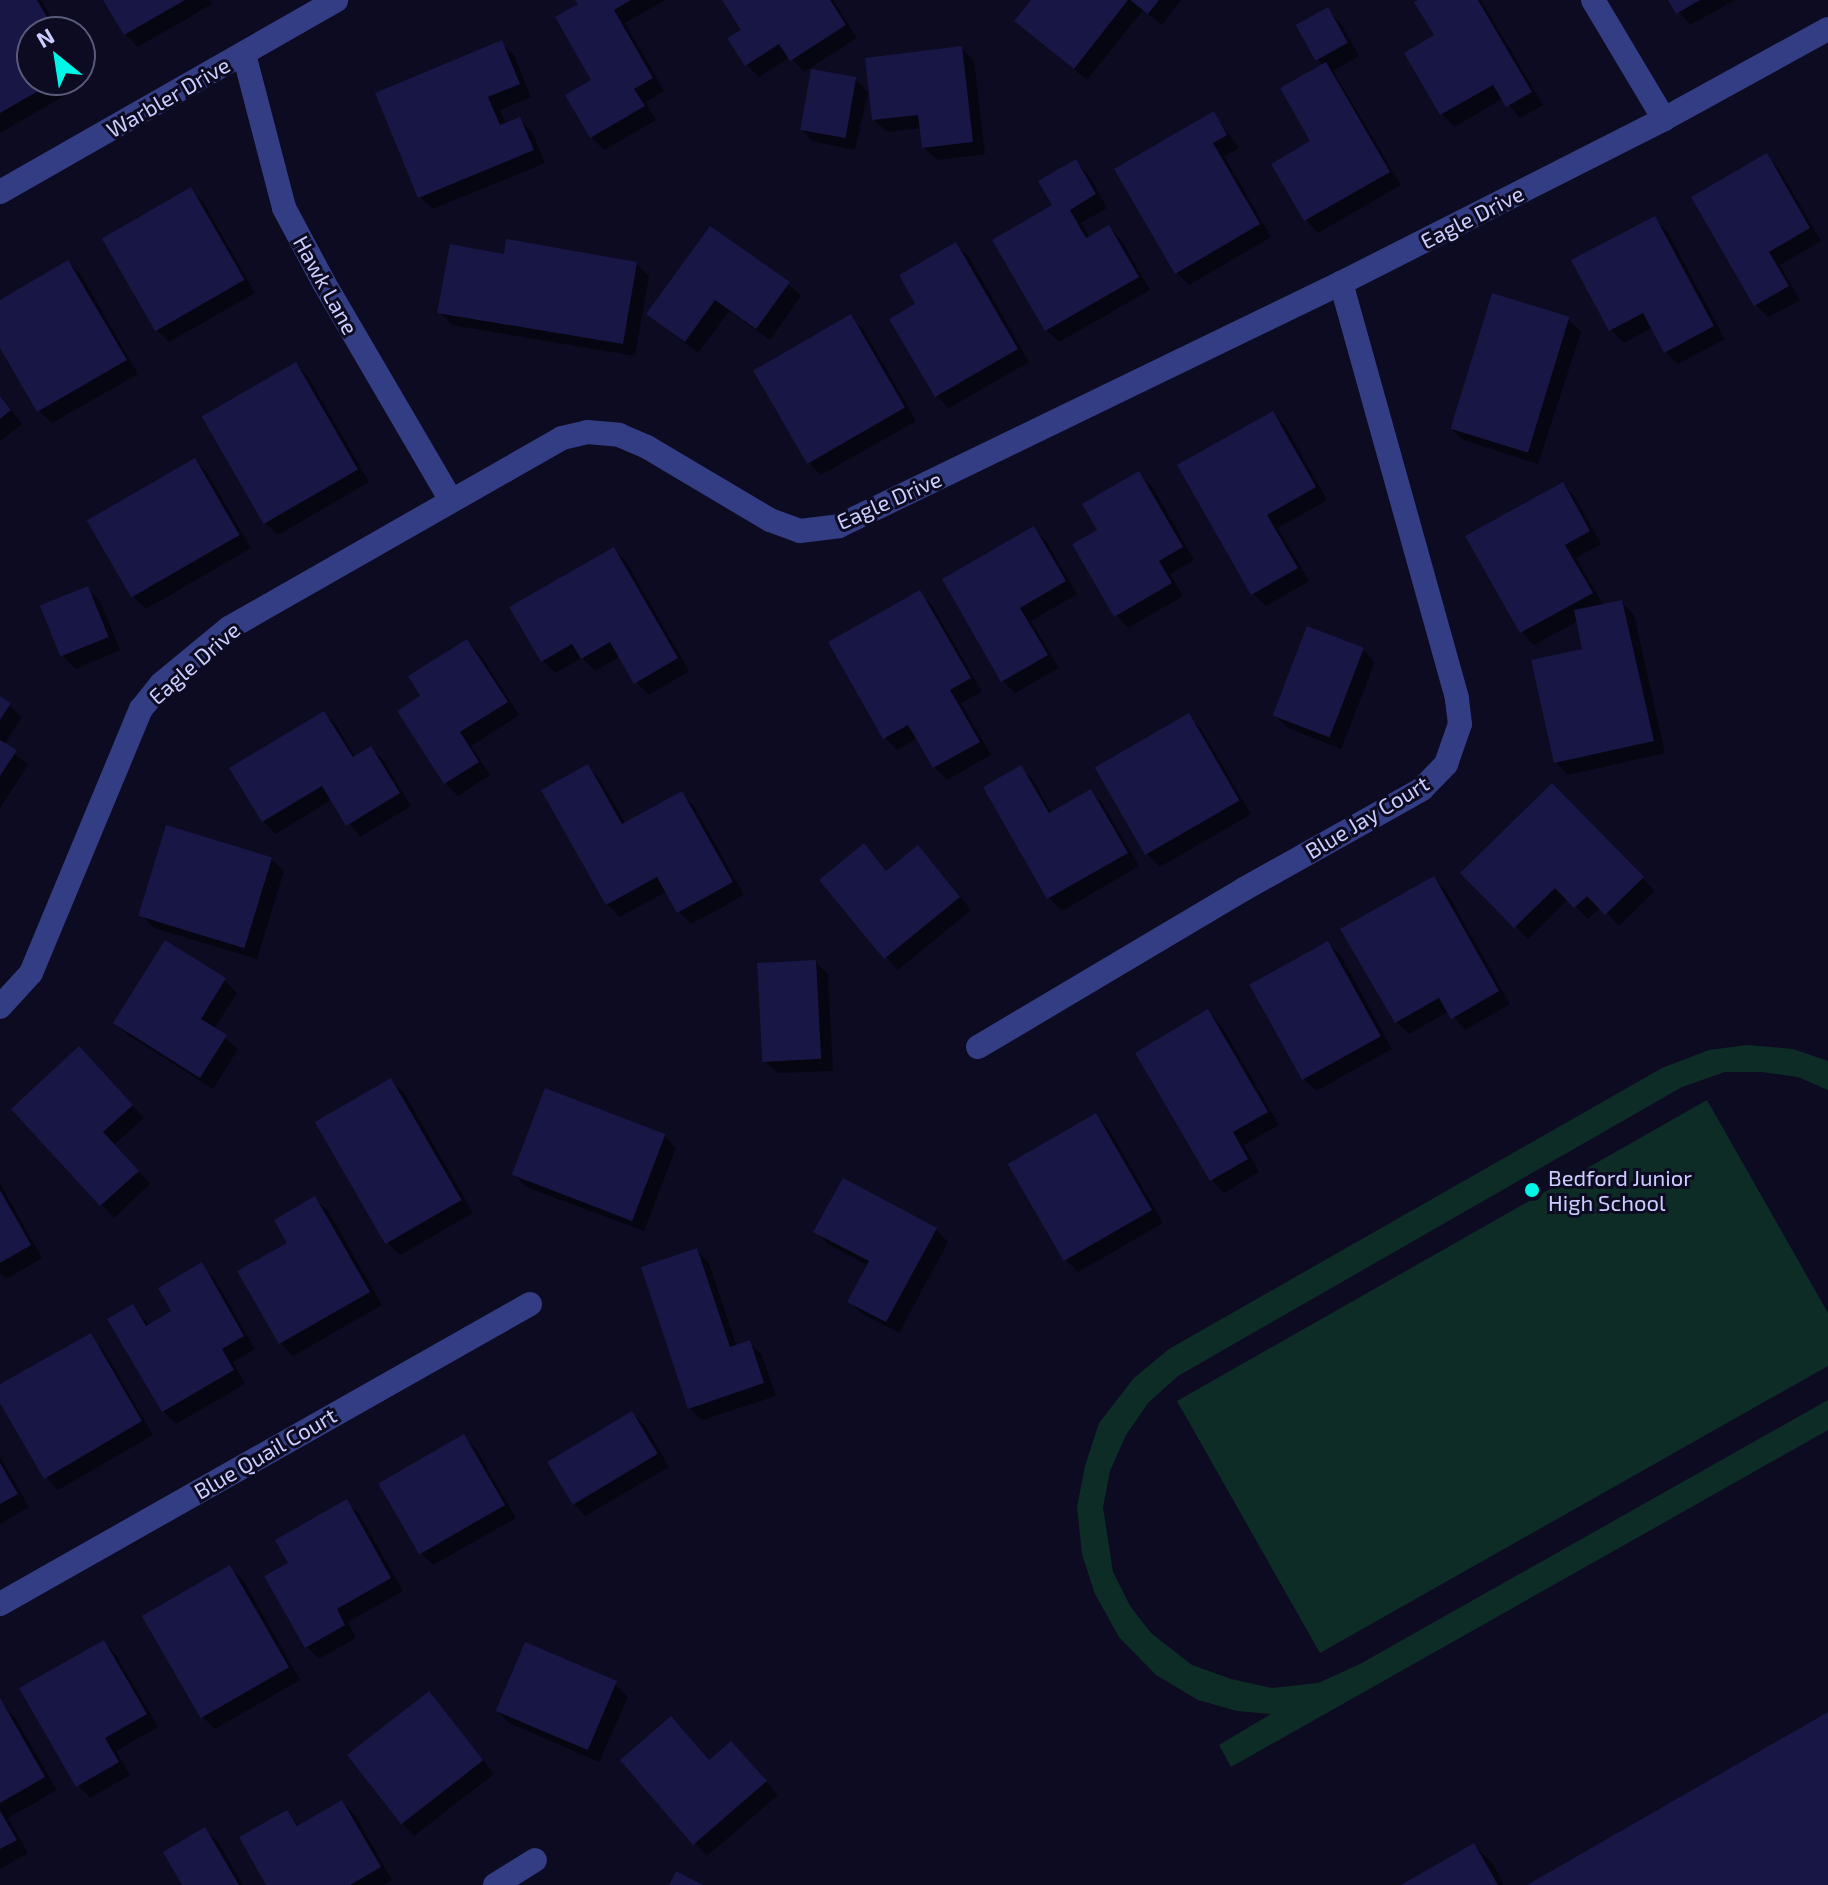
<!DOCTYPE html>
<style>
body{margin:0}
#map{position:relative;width:1828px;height:1885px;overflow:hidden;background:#0c0b22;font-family:"Exo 2",sans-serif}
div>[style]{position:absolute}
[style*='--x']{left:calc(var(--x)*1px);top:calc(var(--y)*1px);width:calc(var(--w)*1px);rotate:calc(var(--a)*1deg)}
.green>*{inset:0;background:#0e2c26}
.shadow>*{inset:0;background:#0007}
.building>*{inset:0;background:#181644;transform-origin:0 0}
.minor>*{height:24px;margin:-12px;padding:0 12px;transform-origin:12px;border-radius:12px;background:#333d84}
.dots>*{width:22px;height:22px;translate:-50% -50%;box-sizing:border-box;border:4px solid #0c0b22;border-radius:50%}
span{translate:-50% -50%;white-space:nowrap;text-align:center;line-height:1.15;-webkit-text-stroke:6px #0c0b22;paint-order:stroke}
.street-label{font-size:22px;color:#ccceff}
.poi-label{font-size:22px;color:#ccceff}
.left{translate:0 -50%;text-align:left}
.north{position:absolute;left:16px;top:16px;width:80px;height:80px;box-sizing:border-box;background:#0c0b22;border:2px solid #59597a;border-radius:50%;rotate:330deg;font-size:22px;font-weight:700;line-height:32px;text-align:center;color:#ccceff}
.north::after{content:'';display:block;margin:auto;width:28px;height:36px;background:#00f7e8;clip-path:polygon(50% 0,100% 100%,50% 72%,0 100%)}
</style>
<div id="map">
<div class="green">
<i style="clip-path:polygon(1747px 1045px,1793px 1049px,1828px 1061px,1828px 1090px,1798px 1077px,1761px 1072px,1725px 1072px,1682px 1087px,1178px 1376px,1148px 1403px,1126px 1435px,1110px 1471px,1103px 1507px,1113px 1572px,1130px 1606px,1151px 1633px,1192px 1665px,1231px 1679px,1272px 1688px,1318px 1683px,1360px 1664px,1828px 1400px,1828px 1430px,1231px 1767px,1219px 1745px,1271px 1714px,1237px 1711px,1198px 1700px,1156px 1675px,1119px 1637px,1095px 1594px,1082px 1554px,1077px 1507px,1085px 1466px,1099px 1423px,1134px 1378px,1169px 1349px,1662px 1068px,1709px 1050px)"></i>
<i style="clip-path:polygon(1707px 1100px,1828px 1313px,1828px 1366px,1320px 1653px,1177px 1401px)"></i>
</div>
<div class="shadow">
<i style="clip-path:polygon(3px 0,41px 0,59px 32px,32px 32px,32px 80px,80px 80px,80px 68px,88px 82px,0 133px,0 2px)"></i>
<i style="clip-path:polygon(106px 0,210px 0,212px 4px,138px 47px,125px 34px)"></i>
<i style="clip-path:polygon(578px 0,665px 0,625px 23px,664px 91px,645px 102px,656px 120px,604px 150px,591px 137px,594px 80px)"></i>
<i style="clip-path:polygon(724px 0,833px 0,857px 38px,804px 72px,790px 57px,759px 77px,747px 65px,744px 30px)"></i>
<i style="clip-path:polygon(1033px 0,1181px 0,1162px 25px,1143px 10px,1087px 80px,1016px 21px)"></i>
<i style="clip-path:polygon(1422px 0,1481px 0,1543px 105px,1520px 118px,1504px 98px,1454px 127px,1442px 114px,1407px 54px,1436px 36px)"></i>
<i style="clip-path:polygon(1670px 0,1735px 0,1690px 25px)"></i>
<i style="clip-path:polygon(1327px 10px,1340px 22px,1359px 56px,1333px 71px,1401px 185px,1318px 233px,1306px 220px,1273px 164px,1313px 142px,1323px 65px,1318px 60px)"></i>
<i style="clip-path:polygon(501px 43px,514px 55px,531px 97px,500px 110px,506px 125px,520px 120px,532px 132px,545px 163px,433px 209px,420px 197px)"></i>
<i style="clip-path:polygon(961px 48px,974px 61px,985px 154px,937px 160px,924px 147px,922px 128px,887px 132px,874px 120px)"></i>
<i style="clip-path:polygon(855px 79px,868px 92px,855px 150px,812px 141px,800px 128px)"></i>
<i style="clip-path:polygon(1213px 113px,1239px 148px,1224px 156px,1271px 237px,1189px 285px,1176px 272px)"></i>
<i style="clip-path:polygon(1767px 156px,1779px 169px,1821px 241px,1780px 265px,1800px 300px,1768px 317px,1756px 305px)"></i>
<i style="clip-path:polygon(1075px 162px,1088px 174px,1107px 208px,1081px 223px,1090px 238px,1108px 227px,1121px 240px,1150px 290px,1059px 342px,1046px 330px,1055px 206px)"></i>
<i style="clip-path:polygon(190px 190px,203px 202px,255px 293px,169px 342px,157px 330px)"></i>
<i style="clip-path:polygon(1654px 218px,1667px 231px,1725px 339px,1678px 364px,1666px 352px,1653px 327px,1624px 343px,1611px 330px,1574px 261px)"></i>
<i style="clip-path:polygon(956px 245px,969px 257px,1029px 362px,949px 408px,936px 396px,918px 304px)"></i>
<i style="clip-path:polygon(505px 256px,636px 264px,649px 276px,635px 356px,452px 325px,440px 312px)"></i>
<i style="clip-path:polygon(68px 262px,81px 275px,138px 374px,52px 423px,39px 411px,0 344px,0 302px)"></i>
<i style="clip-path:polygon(788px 284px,801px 296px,770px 340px,729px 311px,698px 353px,648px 314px)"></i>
<i style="clip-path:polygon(850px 317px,863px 329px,916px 421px,821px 475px,809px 463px)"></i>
<i style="clip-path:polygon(1568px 319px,1581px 332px,1538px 464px,1463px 440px,1450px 427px)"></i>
<i style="clip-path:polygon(296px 364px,308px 377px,369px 482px,278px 535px,265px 523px)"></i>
<i style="clip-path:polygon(0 395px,22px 424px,0 441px)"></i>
<i style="clip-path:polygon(1273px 413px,1285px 426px,1327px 500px,1278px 528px,1309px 581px,1266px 606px,1253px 594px)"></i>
<i style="clip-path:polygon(195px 460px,207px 473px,251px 548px,146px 609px,133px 596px,90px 521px)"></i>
<i style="clip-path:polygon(1139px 474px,1152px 486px,1194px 560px,1170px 574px,1183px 596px,1128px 628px,1116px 615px,1100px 531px)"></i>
<i style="clip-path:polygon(1562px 484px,1575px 497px,1601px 544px,1576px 558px,1604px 606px,1622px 602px,1634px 615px,1665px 753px,1568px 775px,1556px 762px,1585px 650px,1578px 621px,1534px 645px,1522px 632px,1468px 537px)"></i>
<i style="clip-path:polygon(1034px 528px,1046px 541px,1077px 594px,1031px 621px,1059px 668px,1015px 693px,1003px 681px)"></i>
<i style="clip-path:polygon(614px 549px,626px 562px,689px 671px,649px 695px,636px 682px,621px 656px,595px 671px,582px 658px,555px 673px,543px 661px)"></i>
<i style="clip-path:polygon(87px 588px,100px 601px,120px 650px,76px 669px,63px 657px)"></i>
<i style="clip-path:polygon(919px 593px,932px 605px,982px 692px,961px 703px,991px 755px,947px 780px,934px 767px,918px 738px,897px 750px,885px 738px)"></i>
<i style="clip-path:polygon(467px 641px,480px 654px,519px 715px,471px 746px,490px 775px,458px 796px,445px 783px,400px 711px,423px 696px)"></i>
<i style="clip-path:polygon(1362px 649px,1375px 662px,1341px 749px,1288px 728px,1275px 716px)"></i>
<i style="clip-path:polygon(0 698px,22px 717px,4px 745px,28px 765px,0 808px)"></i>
<i style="clip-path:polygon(324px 713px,337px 726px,356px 758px,371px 748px,384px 761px,411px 806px,360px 837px,331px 800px,276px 834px,263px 821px)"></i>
<i style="clip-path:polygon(1188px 716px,1201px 729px,1251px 814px,1160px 867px,1147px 854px,1098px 768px)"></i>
<i style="clip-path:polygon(588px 766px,600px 779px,626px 825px,681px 793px,694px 806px,744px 895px,691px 924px,679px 912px,667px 891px,620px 917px,607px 904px)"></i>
<i style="clip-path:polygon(1020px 768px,1033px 780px,1052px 814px,1091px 791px,1103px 804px,1139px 866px,1062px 911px,1049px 898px,985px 788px)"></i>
<i style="clip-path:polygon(1552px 786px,1655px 891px,1619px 926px,1601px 907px,1588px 919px,1568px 899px,1528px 939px,1463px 873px)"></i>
<i style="clip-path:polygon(876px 858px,888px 873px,930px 860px,971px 910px,898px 970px,886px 957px)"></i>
<i style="clip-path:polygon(271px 859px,284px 871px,257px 959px,154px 928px,141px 915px)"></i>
<i style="clip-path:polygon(1433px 878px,1446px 891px,1510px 1004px,1465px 1030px,1449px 1011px,1409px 1034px,1396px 1022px)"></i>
<i style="clip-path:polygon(1328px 943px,1341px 956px,1392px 1049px,1316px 1091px,1304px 1079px)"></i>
<i style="clip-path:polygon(815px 962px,828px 974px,833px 1071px,778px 1073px,765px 1061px)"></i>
<i style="clip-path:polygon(224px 980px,237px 993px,214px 1029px,238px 1049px,213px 1089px,128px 1035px,116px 1023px)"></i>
<i style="clip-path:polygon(1208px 1012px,1221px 1025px,1279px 1125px,1244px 1145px,1259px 1172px,1224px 1193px,1212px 1180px,1137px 1053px)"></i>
<i style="clip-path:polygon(92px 1061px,144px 1118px,114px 1145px,150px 1184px,114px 1218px,14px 1109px)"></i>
<i style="clip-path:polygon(391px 1081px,404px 1093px,473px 1213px,400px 1255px,387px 1242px)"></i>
<i style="clip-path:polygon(1096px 1115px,1108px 1128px,1163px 1223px,1078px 1272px,1066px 1260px)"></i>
<i style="clip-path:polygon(664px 1135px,676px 1148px,644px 1231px,526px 1187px,514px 1174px)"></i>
<i style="clip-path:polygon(0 1184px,42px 1258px,6px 1279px,0 1273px)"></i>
<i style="clip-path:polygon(315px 1199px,328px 1211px,382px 1305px,293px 1356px,281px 1343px,240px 1272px,289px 1244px)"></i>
<i style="clip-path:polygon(936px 1229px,948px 1242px,899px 1333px,862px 1314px,850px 1302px,869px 1266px,828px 1244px,816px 1232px)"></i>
<i style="clip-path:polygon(696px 1250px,709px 1263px,737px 1347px,749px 1342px,762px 1355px,776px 1396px,702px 1420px,690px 1408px)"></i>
<i style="clip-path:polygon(201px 1265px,214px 1278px,255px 1349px,233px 1362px,245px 1384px,176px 1424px,163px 1411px,133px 1306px,150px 1326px,174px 1312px)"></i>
<i style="clip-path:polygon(90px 1336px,103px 1349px,153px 1435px,58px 1490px,46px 1477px,0 1399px,0 1387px)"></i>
<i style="clip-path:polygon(632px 1413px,645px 1426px,669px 1467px,585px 1516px,573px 1503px)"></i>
<i style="clip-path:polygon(463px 1436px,476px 1449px,516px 1518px,433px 1565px,421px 1553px)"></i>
<i style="clip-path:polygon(0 1457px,29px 1507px,0 1524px)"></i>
<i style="clip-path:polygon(347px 1502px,359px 1514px,403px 1591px,348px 1622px,356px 1638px,319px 1659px,306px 1646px,290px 1564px)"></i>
<i style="clip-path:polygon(230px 1568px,243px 1580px,300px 1680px,215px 1729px,203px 1717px)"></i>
<i style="clip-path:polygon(104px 1642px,116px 1655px,158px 1727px,116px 1751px,130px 1775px,90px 1798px,78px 1785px)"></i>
<i style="clip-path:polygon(615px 1684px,628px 1697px,599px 1762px,509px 1723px,496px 1710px)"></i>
<i style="clip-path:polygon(1px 1703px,14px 1716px,57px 1790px,8px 1818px,28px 1853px,0 1869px)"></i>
<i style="clip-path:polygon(441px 1707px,494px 1774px,414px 1836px,402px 1823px)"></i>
<i style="clip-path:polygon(744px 1756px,778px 1795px,707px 1856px,695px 1843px,710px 1762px)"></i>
<i style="clip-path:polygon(342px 1802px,355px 1815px,392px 1880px,384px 1885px,269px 1885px,287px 1812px,300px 1827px)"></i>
<i style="clip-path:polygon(205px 1830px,218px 1842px,243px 1885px,183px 1885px)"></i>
<i style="clip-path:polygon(1474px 1845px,1493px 1864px,1504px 1885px,1405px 1885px)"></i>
</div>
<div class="building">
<i style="clip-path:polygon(0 0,37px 0,56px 32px,32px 32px,32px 80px,57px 80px,0 113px)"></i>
<i style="clip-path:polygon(103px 0,185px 0,124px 35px)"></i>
<i style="clip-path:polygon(575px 0,631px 0,614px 10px,653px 78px,634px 89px,645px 106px,590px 138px,565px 95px,591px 80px,555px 17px,578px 4px)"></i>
<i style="clip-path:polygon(722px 0,830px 0,846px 25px,790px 61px,779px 44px,745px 66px,727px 38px,741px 30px)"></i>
<i style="clip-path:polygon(1031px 0,1128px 0,1074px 69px,1014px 21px)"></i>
<i style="clip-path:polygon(1130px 0,1159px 0,1148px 14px)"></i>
<i style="clip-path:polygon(1418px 0,1478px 0,1532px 92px,1506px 107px,1493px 85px,1440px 115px,1404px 53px,1434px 35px,1414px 2px)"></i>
<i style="clip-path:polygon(1668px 0,1700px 0,1676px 14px)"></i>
<i style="left:1328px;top:7px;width:41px;height:37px;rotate:61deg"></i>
<i style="clip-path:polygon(502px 40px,520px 84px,488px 97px,500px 125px,520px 117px,534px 150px,418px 198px,375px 93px)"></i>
<i style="clip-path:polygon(962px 46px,973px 142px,922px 148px,918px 115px,872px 120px,865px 58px)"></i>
<i style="clip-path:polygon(1326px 62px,1390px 172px,1304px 221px,1271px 164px,1310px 141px,1280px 88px)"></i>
<i style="left:811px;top:69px;width:46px;height:62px;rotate:10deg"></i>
<i style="clip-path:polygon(1214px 111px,1227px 135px,1213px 143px,1260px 224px,1175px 274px,1114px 169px)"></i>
<i style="clip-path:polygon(1767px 153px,1810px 228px,1769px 252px,1789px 286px,1754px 306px,1691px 197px)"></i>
<i style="clip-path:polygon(1076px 159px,1096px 194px,1070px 210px,1086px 238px,1109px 225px,1139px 277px,1045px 331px,992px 240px,1052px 205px,1038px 181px)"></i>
<i style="left:191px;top:187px;width:107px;height:103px;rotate:60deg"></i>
<i style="clip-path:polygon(1655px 216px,1714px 326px,1664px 353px,1643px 313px,1609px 331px,1571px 260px)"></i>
<i style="clip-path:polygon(710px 226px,790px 282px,756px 329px,715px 300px,685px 342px,646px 314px)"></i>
<i style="clip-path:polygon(506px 239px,637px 262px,623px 344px,437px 313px,450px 244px,504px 254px)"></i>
<i style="clip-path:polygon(956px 242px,1018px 349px,935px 397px,889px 319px,915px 304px,899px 275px)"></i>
<i style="clip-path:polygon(68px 260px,127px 360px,37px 412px,0 348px,0 300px)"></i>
<i style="left:1492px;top:293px;width:81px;height:142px;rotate:17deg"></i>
<i style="left:851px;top:314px;width:108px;height:113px;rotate:60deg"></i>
<i style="left:296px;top:362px;width:124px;height:109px;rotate:60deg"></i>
<i style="clip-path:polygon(0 396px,11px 410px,0 419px)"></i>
<i style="clip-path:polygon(1273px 411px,1316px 487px,1267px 515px,1298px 568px,1251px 595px,1177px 465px)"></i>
<i style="left:195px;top:458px;width:89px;height:125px;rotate:60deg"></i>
<i style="clip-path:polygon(1139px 471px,1183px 547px,1159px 561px,1172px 583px,1114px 617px,1072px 544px,1097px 530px,1082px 504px)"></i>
<i style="clip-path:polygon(1563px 482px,1590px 531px,1565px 545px,1593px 593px,1520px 633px,1465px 536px)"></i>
<i style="clip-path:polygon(1034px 526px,1066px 581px,1020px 608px,1048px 655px,1001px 682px,942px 579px)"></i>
<i style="clip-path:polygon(614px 547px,678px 658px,634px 684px,610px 642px,581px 659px,572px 644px,541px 662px,509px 607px)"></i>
<i style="left:88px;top:586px;width:55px;height:52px;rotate:68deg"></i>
<i style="clip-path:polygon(920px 590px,971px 678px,950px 690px,980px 742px,933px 768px,908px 725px,883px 739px,828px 642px)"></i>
<i style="clip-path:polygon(1622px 600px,1654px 741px,1554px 763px,1531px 660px,1582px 649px,1574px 610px)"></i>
<i style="left:1307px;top:626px;width:61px;height:96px;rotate:21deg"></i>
<i style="clip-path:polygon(467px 639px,508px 702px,460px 732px,479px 762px,444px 784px,397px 711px,420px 696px,408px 676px)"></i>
<i style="clip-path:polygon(0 696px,11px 703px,0 720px)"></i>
<i style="clip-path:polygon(324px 711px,353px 757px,371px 746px,400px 793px,346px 826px,322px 786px,262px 822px,229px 768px)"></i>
<i style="left:1189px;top:713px;width:101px;height:109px;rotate:60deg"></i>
<i style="clip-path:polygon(0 740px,17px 750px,0 776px)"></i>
<i style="clip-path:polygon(588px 764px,622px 824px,682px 791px,733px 882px,677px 913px,657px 877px,606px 905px,541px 790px)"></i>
<i style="clip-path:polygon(1021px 765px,1049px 813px,1091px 789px,1128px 853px,1047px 899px,983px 787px)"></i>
<i style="clip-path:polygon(1552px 783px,1644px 877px,1605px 915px,1587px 896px,1574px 908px,1555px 888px,1514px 928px,1460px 873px)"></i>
<i style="left:166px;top:825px;width:111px;height:95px;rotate:17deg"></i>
<i style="clip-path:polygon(864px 843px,886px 871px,918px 845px,960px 897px,884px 959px,819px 880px)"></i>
<i style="clip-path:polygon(1434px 876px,1499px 991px,1451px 1019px,1439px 998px,1395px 1023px,1340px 929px)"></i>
<i style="clip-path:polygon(165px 940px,226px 978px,201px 1019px,227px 1035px,200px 1078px,113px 1023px)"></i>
<i style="left:1328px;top:941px;width:109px;height:90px;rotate:61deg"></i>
<i style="left:816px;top:960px;width:99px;height:59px;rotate:87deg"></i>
<i style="clip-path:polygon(1208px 1009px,1268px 1112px,1233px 1132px,1248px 1159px,1210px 1181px,1135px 1053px)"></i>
<i style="clip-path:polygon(79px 1046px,133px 1105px,103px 1132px,139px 1171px,100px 1206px,11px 1109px)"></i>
<i style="left:391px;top:1078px;width:141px;height:88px;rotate:60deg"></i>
<i style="left:545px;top:1088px;width:129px;height:93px;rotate:21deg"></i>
<i style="left:1096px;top:1113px;width:112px;height:102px;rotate:60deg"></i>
<i style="clip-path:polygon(843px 1178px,937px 1228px,886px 1322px,847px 1302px,869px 1261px,813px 1232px)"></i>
<i style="clip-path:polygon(0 1190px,31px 1245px,0 1263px)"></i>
<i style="clip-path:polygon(315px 1196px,370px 1292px,279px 1344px,237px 1271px,287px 1243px,274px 1220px)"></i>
<i style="clip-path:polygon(697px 1248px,730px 1347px,750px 1340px,764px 1383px,688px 1409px,641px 1267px)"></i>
<i style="clip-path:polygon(202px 1262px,244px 1336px,222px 1349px,234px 1370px,162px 1412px,107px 1319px,133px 1304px,146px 1326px,171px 1311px,158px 1288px)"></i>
<i style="clip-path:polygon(91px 1333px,142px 1421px,44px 1479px,0 1403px,0 1384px)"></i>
<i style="left:632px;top:1411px;width:50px;height:99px;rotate:59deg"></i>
<i style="left:464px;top:1434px;width:82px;height:99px;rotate:60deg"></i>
<i style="clip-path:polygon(0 1463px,18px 1494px,0 1504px)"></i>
<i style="clip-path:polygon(347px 1499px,391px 1578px,337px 1609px,345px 1625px,305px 1648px,264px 1576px,288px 1563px,275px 1540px)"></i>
<i style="left:230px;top:1565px;width:118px;height:102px;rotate:60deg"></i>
<i style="clip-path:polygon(104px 1640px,147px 1714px,105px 1738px,119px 1762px,76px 1787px,19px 1688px)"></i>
<i style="left:525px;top:1642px;width:100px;height:75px;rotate:23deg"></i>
<i style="left:429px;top:1691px;width:88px;height:104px;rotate:52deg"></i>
<i style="clip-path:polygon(0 1698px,45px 1777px,0 1803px)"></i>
<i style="clip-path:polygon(1828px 1712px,1828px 1885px,1527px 1885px)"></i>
<i style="clip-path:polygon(671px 1716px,709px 1760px,731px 1741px,767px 1781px,693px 1845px,620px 1760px)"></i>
<i style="clip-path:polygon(342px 1800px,381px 1867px,350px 1885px,266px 1885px,239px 1837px,287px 1810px,297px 1826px)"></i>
<i style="clip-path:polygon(0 1811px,17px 1840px,0 1849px)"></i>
<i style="clip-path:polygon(205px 1827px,239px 1885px,182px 1885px,163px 1852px)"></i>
<i style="clip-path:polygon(1474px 1843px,1498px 1885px,1401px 1885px)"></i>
<i style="clip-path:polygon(676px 1871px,703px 1885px,669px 1885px)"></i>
</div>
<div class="minor">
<i style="--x:1593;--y:0;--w:139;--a:59.2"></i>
<i style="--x:244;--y:54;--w:159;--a:75.4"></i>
<i style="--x:284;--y:208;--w:85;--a:61.9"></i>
<i style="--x:324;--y:283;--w:250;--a:59.7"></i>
<i style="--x:0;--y:192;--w:387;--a:-29.7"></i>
<i style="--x:0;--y:1007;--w:46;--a:-47.6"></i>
<i style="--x:31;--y:973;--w:286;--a:-67.4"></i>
<i style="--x:141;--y:709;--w:32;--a:-51"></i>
<i style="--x:161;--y:684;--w:88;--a:-39.5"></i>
<i style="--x:229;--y:628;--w:383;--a:-29.7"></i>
<i style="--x:562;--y:438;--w:26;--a:-13"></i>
<i style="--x:587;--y:432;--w:32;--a:5"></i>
<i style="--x:619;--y:435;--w:30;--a:23"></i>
<i style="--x:647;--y:447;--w:143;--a:30.7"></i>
<i style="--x:770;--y:520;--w:32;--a:20"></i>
<i style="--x:800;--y:531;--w:39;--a:-7"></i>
<i style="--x:839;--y:526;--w:558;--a:-25.83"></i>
<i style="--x:1341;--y:283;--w:362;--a:-26.9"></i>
<i style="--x:1664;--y:119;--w:187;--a:-28.8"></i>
<i style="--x:978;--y:1047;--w:309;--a:-30.7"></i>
<i style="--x:1244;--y:889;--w:204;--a:-29.3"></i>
<i style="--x:1422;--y:789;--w:35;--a:-46"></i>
<i style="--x:1446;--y:764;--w:42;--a:-70.7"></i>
<i style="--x:1460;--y:724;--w:26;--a:-97"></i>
<i style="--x:1457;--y:698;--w:431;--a:-105.6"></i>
<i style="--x:0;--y:1604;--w:609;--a:-29.51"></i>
<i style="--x:495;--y:1885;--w:47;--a:-32"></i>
</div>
<div class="dots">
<i style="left:1532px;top:1190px;background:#00f7e8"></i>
</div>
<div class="street-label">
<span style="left:168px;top:97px;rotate:-30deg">Warbler Drive</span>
<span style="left:1472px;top:217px;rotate:-27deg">Eagle Drive</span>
<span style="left:326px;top:285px;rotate:61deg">Hawk Lane</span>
<span style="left:889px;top:500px;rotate:-24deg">Eagle Drive</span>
<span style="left:194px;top:663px;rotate:-41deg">Eagle Drive</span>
<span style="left:1367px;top:817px;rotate:-31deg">Blue Jay Court</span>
<span style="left:265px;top:1453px;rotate:-30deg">Blue Quail Court</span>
</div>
<div class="poi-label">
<span class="left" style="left:1548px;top:1190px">Bedford Junior<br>High School</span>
</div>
<div class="north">N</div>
</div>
